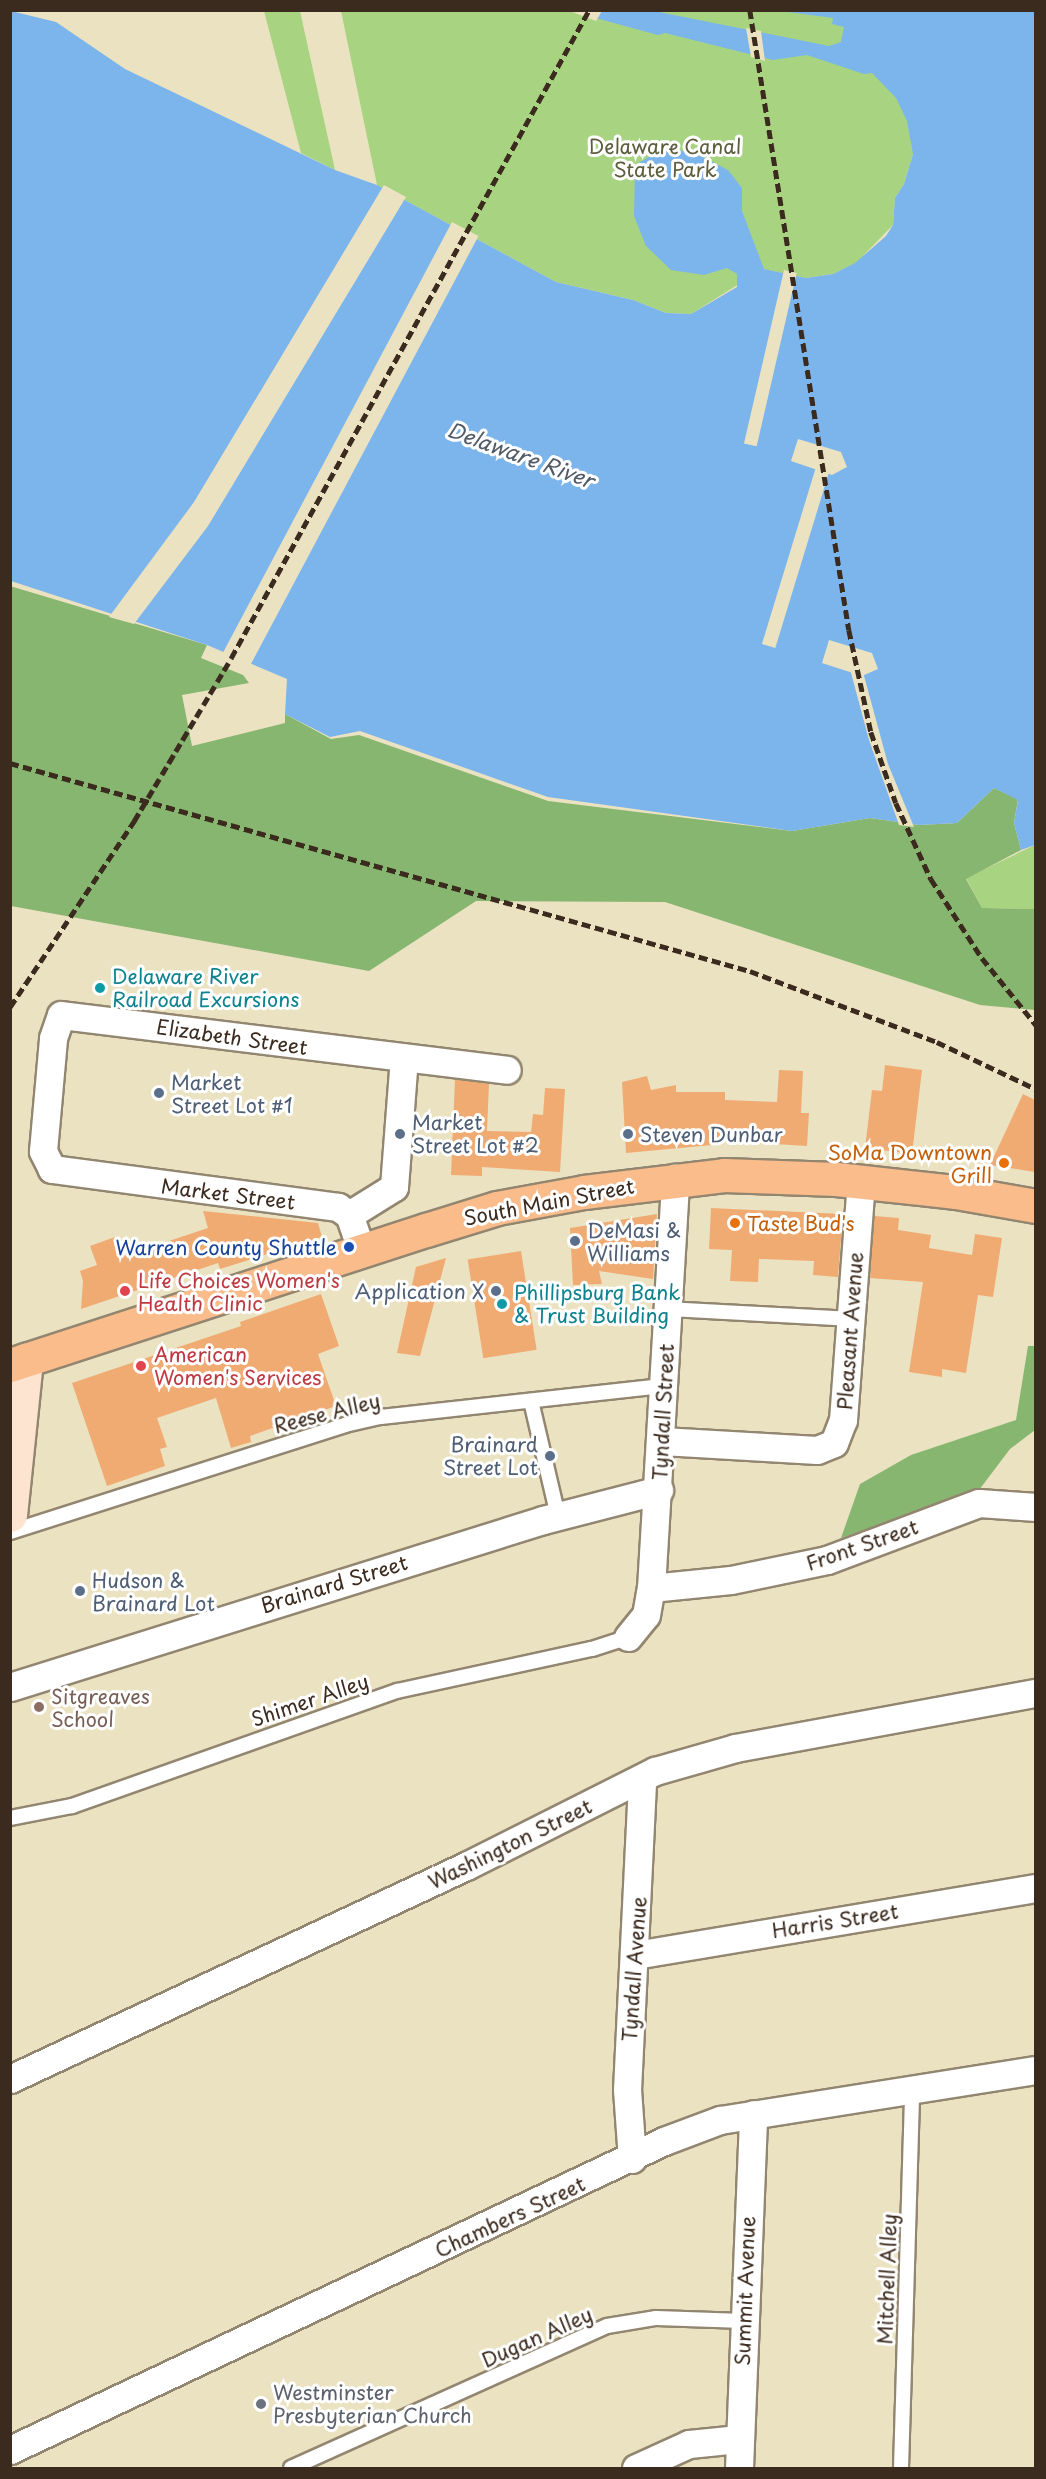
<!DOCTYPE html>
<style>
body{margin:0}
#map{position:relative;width:1046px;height:2479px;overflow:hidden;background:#ebe2c2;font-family:"Playpen Sans",sans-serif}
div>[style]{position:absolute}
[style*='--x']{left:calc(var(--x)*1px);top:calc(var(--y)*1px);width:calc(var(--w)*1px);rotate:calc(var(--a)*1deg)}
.green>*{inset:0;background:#a8d481}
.forest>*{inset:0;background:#86b66f}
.water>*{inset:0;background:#7bb5ec}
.pier>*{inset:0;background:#ebe2c2;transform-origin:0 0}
.building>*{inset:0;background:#f0ab73;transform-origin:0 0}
.roads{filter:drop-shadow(2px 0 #938670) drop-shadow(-2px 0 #938670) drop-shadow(0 2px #938670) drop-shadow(0 -2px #938670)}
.lane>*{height:14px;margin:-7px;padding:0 7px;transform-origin:7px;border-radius:7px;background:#fff}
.street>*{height:27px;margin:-13.5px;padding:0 13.5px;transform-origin:13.5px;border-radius:13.5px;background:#fff}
.secondary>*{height:33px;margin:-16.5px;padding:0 16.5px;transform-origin:16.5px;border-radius:16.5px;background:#fde4d1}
.primary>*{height:33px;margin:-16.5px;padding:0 16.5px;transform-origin:16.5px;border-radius:16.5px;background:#fabc8b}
.rail>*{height:4.5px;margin-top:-2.25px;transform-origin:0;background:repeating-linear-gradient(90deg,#3b2a1e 0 9px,transparent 0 13.5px)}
.dots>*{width:16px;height:16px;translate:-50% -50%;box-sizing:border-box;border:3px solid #fff;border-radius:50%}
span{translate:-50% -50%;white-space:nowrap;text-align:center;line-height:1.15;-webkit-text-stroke:6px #fff;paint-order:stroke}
.park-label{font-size:20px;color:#5c5d3c}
.culture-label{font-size:20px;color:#0d838f}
.left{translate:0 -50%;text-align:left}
.street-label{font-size:20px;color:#3b2a1e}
.service-label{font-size:20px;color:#4e5e75}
.right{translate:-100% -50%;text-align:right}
.food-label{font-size:20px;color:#c56008}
.transit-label{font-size:20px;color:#164399}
.health-label{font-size:20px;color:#be3a42}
.education-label{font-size:20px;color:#785e54}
.worship-label{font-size:20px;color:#5b616d}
.water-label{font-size:21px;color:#515b66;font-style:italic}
.frame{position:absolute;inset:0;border:12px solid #3b2a1e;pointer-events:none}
</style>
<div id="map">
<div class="green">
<i style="clip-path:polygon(264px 11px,300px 11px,335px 170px,301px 153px)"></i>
<i style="clip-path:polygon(341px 11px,926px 11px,913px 154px,904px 184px,895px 198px,893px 225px,856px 263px,833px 274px,806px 278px,763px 269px,691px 314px,666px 313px,633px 300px,556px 282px,377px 185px)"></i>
<i style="clip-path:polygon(1035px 845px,1035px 909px,982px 908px,966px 878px)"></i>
</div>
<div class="forest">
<i style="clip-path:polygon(10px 586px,207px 645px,201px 658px,243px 675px,249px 683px,182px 695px,192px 746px,285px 723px,285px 714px,331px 739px,359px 735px,548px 801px,792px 831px,870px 818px,919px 825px,957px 823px,994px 788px,1018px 799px,1014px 823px,1021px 850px,966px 879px,982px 908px,1035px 909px,1035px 1010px,980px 1005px,665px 902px,476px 901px,369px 971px,11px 906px)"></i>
<i style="clip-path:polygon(1028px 1346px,1035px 1346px,1035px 1430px,1010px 1449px,979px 1490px,841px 1538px,860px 1484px,911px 1455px,1016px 1420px)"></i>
</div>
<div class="water">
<i style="clip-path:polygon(evenodd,11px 11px,56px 22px,125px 69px,335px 170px,377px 185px,556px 282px,633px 300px,666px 313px,691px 314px,737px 287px,737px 274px,727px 268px,704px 275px,671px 270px,646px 246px,634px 216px,635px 165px,665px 148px,695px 153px,728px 170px,742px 188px,742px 211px,764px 269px,806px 278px,833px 274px,855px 263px,886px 236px,893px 225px,895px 198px,904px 184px,913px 154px,907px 121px,896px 98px,872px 73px,864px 74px,807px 55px,773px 60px,665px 33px,658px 35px,570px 11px,654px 11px,829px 46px,841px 42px,844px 27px,832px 24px,833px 18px,780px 11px,1035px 11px,1035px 845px,1021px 850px,1014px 823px,1018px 800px,994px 788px,957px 823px,919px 825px,870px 818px,792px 831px,548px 797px,360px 731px,330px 737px,285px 714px,287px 679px,207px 645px,11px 581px,11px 11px,798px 439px,841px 452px,847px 467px,832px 475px,791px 461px,798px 439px,11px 11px,829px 640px,872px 653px,878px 669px,862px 676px,822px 663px,829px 640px)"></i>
</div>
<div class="pier">
<i style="clip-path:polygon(567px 10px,602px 10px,602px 11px,596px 21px)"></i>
<i style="clip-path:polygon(746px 28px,761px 31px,765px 61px,751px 57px)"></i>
<i style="clip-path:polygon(384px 185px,406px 197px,208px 526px,134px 624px,109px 617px,194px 502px)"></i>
<i style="left:452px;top:222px;width:30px;height:491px;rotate:28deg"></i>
<i style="left:784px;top:270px;width:13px;height:178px;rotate:13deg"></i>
<i style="left:816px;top:467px;width:14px;height:185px;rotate:17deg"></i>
<i style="clip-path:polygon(850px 669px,863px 672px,888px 764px,914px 827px,899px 825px,869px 740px)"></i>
</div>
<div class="building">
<i style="clip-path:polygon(885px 1065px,922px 1070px,912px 1154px,865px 1148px,872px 1090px,882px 1091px)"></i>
<i style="clip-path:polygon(779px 1070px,803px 1071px,801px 1113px,809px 1113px,807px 1146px,723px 1141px,723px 1144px,626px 1153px,622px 1082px,647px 1076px,651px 1090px,676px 1085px,676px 1092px,725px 1092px,725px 1100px,777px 1102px)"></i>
<i style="clip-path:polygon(455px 1079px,489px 1084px,487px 1131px,531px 1132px,533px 1114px,543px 1115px,545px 1088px,565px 1089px,560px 1172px,482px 1167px,482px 1176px,451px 1175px)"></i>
<i style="clip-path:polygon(1023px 1094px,1035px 1100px,1035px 1172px,990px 1165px)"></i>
<i style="clip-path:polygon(711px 1208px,843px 1214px,838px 1277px,813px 1275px,814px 1261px,759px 1259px,758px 1282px,730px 1281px,732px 1250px,709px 1249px)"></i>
<i style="clip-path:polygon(203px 1211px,318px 1223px,322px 1237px,220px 1269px,218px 1263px,81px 1309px,83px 1281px,80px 1271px,97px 1265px,90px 1246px,115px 1237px,121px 1257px,208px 1228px)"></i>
<i style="clip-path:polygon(657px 1214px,653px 1279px,599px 1271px,602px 1284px,573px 1285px,570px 1228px)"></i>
<i style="clip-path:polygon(874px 1216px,899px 1218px,898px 1230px,931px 1235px,929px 1248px,972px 1255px,975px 1234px,1002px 1238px,993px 1297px,978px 1295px,966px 1373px,942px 1369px,942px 1377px,909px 1372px,923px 1282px,870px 1278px)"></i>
<i style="left:521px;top:1251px;width:100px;height:54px;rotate:81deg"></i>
<i style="clip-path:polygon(446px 1258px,420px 1356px,397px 1353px,416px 1267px)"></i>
<i style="clip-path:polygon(321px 1294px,339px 1346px,318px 1354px,336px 1406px,250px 1436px,251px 1442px,231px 1448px,216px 1398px,157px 1418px,167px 1447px,160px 1449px,165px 1466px,107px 1486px,72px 1383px,241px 1326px,240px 1322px)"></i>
</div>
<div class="roads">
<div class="lane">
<i style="--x:668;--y:1309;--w:183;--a:3.1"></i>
<i style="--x:531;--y:1401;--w:118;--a:76.8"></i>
<i style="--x:10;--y:1532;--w:352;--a:-17.7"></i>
<i style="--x:345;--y:1425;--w:37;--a:-13"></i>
<i style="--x:381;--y:1417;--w:285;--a:-6.3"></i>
<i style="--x:10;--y:1818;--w:63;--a:-11"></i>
<i style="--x:72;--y:1806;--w:345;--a:-19.5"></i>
<i style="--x:397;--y:1691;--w:199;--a:-12.2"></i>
<i style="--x:592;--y:1649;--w:38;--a:-18"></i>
<i style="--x:291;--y:2468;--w:346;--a:-24.2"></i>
<i style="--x:607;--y:2326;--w:50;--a:-9.3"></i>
<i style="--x:656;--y:2318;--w:88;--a:2"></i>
<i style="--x:901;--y:2468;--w:378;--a:-88.3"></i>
</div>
<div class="street">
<i style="--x:349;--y:1215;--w:53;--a:-31.9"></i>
<i style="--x:394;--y:1187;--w:130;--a:-85.6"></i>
<i style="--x:362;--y:1252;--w:39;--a:-109"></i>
<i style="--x:349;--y:1215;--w:14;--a:-144"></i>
<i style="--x:338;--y:1207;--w:289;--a:-172.4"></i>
<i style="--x:52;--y:1169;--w:20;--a:-117"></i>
<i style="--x:43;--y:1151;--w:113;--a:-84.9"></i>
<i style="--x:53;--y:1038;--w:24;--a:-71"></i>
<i style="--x:61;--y:1015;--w:449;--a:7"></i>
<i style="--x:662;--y:1441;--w:155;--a:3.3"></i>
<i style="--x:817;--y:1450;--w:18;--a:-22"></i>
<i style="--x:834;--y:1443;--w:25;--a:-69"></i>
<i style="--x:843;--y:1420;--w:239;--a:-85.7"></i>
<i style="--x:651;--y:1588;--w:80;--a:-5.7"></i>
<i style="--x:731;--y:1580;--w:98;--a:-11.8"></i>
<i style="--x:827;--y:1560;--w:162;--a:-20.6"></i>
<i style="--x:979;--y:1503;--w:57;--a:4"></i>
<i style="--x:628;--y:1637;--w:28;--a:-51"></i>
<i style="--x:646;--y:1615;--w:27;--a:-80"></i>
<i style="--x:651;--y:1588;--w:411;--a:-86.6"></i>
<i style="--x:10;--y:1687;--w:559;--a:-17.4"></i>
<i style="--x:543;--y:1520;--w:120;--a:-14.5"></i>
<i style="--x:635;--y:1955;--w:407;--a:-9.5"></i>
<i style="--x:10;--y:2079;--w:503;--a:-25.04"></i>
<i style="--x:466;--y:1866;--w:212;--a:-26.7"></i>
<i style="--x:655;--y:1771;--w:83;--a:-16"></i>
<i style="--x:735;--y:1748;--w:306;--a:-10.4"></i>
<i style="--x:632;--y:2159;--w:69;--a:-94.1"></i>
<i style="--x:627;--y:2090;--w:312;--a:-87.2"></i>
<i style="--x:10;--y:2450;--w:723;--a:-25.29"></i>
<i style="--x:664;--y:2141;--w:60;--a:-20.6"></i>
<i style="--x:720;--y:2120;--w:320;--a:-9"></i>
<i style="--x:636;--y:2468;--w:58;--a:-24.4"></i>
<i style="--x:689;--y:2444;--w:50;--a:-5.7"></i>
<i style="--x:739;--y:2468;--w:354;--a:-87.7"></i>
</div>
<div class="secondary">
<i style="--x:10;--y:1515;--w:156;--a:-84.1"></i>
</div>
<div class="primary">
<i style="--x:10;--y:1365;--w:437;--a:-18"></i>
<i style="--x:426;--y:1230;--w:74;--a:-17.2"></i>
<i style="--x:497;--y:1208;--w:88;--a:-10.4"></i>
<i style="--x:584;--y:1192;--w:141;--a:-6.9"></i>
<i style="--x:724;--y:1175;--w:112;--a:2"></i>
<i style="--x:836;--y:1179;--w:121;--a:6.2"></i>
<i style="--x:956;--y:1192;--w:81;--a:9.9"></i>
</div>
</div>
<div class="rail">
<i style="--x:750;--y:10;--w:628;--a:80.93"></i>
<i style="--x:849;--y:630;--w:104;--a:77.8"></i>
<i style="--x:871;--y:732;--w:75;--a:70.6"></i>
<i style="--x:896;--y:803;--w:84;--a:65.3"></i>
<i style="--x:931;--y:879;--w:94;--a:57.2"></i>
<i style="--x:982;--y:958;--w:86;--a:51.1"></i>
<i style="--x:10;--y:763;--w:769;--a:15.7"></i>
<i style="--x:750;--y:971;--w:200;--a:20.8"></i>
<i style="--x:937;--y:1042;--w:110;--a:25.4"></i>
<i style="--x:10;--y:1007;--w:224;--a:-56.3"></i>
<i style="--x:134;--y:821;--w:190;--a:-59.2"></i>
<i style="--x:231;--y:658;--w:740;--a:-61.08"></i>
</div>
<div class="dots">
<i style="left:100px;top:988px;background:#0f9aa8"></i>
<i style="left:159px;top:1093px;background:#5c6f8a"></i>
<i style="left:400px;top:1134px;background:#5c6f8a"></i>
<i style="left:628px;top:1134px;background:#5c6f8a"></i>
<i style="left:1004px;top:1163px;background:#e8710a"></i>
<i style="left:735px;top:1223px;background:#e8710a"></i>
<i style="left:575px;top:1241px;background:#5c6f8a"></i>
<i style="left:349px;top:1247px;background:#1a4fb4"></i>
<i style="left:125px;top:1291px;background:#e0444e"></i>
<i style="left:496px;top:1291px;background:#5c6f8a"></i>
<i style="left:502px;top:1304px;background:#0f9aa8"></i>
<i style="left:141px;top:1366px;background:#e0444e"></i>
<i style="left:550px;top:1456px;background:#5c6f8a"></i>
<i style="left:80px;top:1591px;background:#5c6f8a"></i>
<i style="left:39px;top:1707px;background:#8d6e63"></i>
<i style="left:261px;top:2404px;background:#6b7280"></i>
</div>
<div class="park-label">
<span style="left:665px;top:158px">Delaware Canal<br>State Park</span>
</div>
<div class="culture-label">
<span class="left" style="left:112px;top:988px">Delaware River<br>Railroad Excursions</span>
<span class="left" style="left:514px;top:1304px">Phillipsburg Bank<br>&amp; Trust Building</span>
</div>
<div class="street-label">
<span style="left:232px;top:1037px;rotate:8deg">Elizabeth Street</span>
<span style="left:228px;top:1194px;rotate:7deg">Market Street</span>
<span style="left:549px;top:1202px;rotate:-11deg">South Main Street</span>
<span style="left:850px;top:1331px;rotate:-86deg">Pleasant Avenue</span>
<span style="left:663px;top:1412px;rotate:-87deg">Tyndall Street</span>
<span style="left:327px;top:1413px;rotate:-14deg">Reese Alley</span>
<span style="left:862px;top:1545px;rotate:-19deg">Front Street</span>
<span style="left:334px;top:1584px;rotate:-17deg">Brainard Street</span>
<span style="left:310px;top:1700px;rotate:-19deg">Shimer Alley</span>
<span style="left:510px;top:1844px;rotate:-26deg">Washington Street</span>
<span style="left:835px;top:1921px;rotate:-9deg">Harris Street</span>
<span style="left:634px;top:1969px;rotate:-86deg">Tyndall Avenue</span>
<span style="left:510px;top:2217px;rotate:-25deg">Chambers Street</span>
<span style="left:887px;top:2279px;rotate:-88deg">Mitchell Alley</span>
<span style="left:745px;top:2291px;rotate:-88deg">Summit Avenue</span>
<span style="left:537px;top:2337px;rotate:-24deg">Dugan Alley</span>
</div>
<div class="service-label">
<span class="left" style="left:171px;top:1094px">Market<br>Street Lot #1</span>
<span class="left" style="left:412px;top:1134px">Market<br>Street Lot #2</span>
<span class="left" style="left:640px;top:1134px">Steven Dunbar</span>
<span class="left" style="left:587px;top:1242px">DeMasi &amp;<br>Williams</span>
<span class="right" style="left:484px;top:1291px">Application X</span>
<span class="right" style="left:538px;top:1456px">Brainard<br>Street Lot</span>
<span class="left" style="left:92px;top:1592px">Hudson &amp;<br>Brainard Lot</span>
</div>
<div class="food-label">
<span class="right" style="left:992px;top:1164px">SoMa Downtown<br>Grill</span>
<span class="left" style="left:747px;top:1223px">Taste Bud's</span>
</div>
<div class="transit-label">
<span class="right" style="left:337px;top:1247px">Warren County Shuttle</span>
</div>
<div class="health-label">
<span class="left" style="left:138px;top:1292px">Life Choices Women's<br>Health Clinic</span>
<span class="left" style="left:154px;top:1366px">American<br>Women's Services</span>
</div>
<div class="education-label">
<span class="left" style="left:51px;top:1708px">Sitgreaves<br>School</span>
</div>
<div class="worship-label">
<span class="left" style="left:273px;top:2404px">Westminster<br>Presbyterian Church</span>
</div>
<div class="water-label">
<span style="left:521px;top:454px;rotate:20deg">Delaware River</span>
</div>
<div class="frame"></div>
</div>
